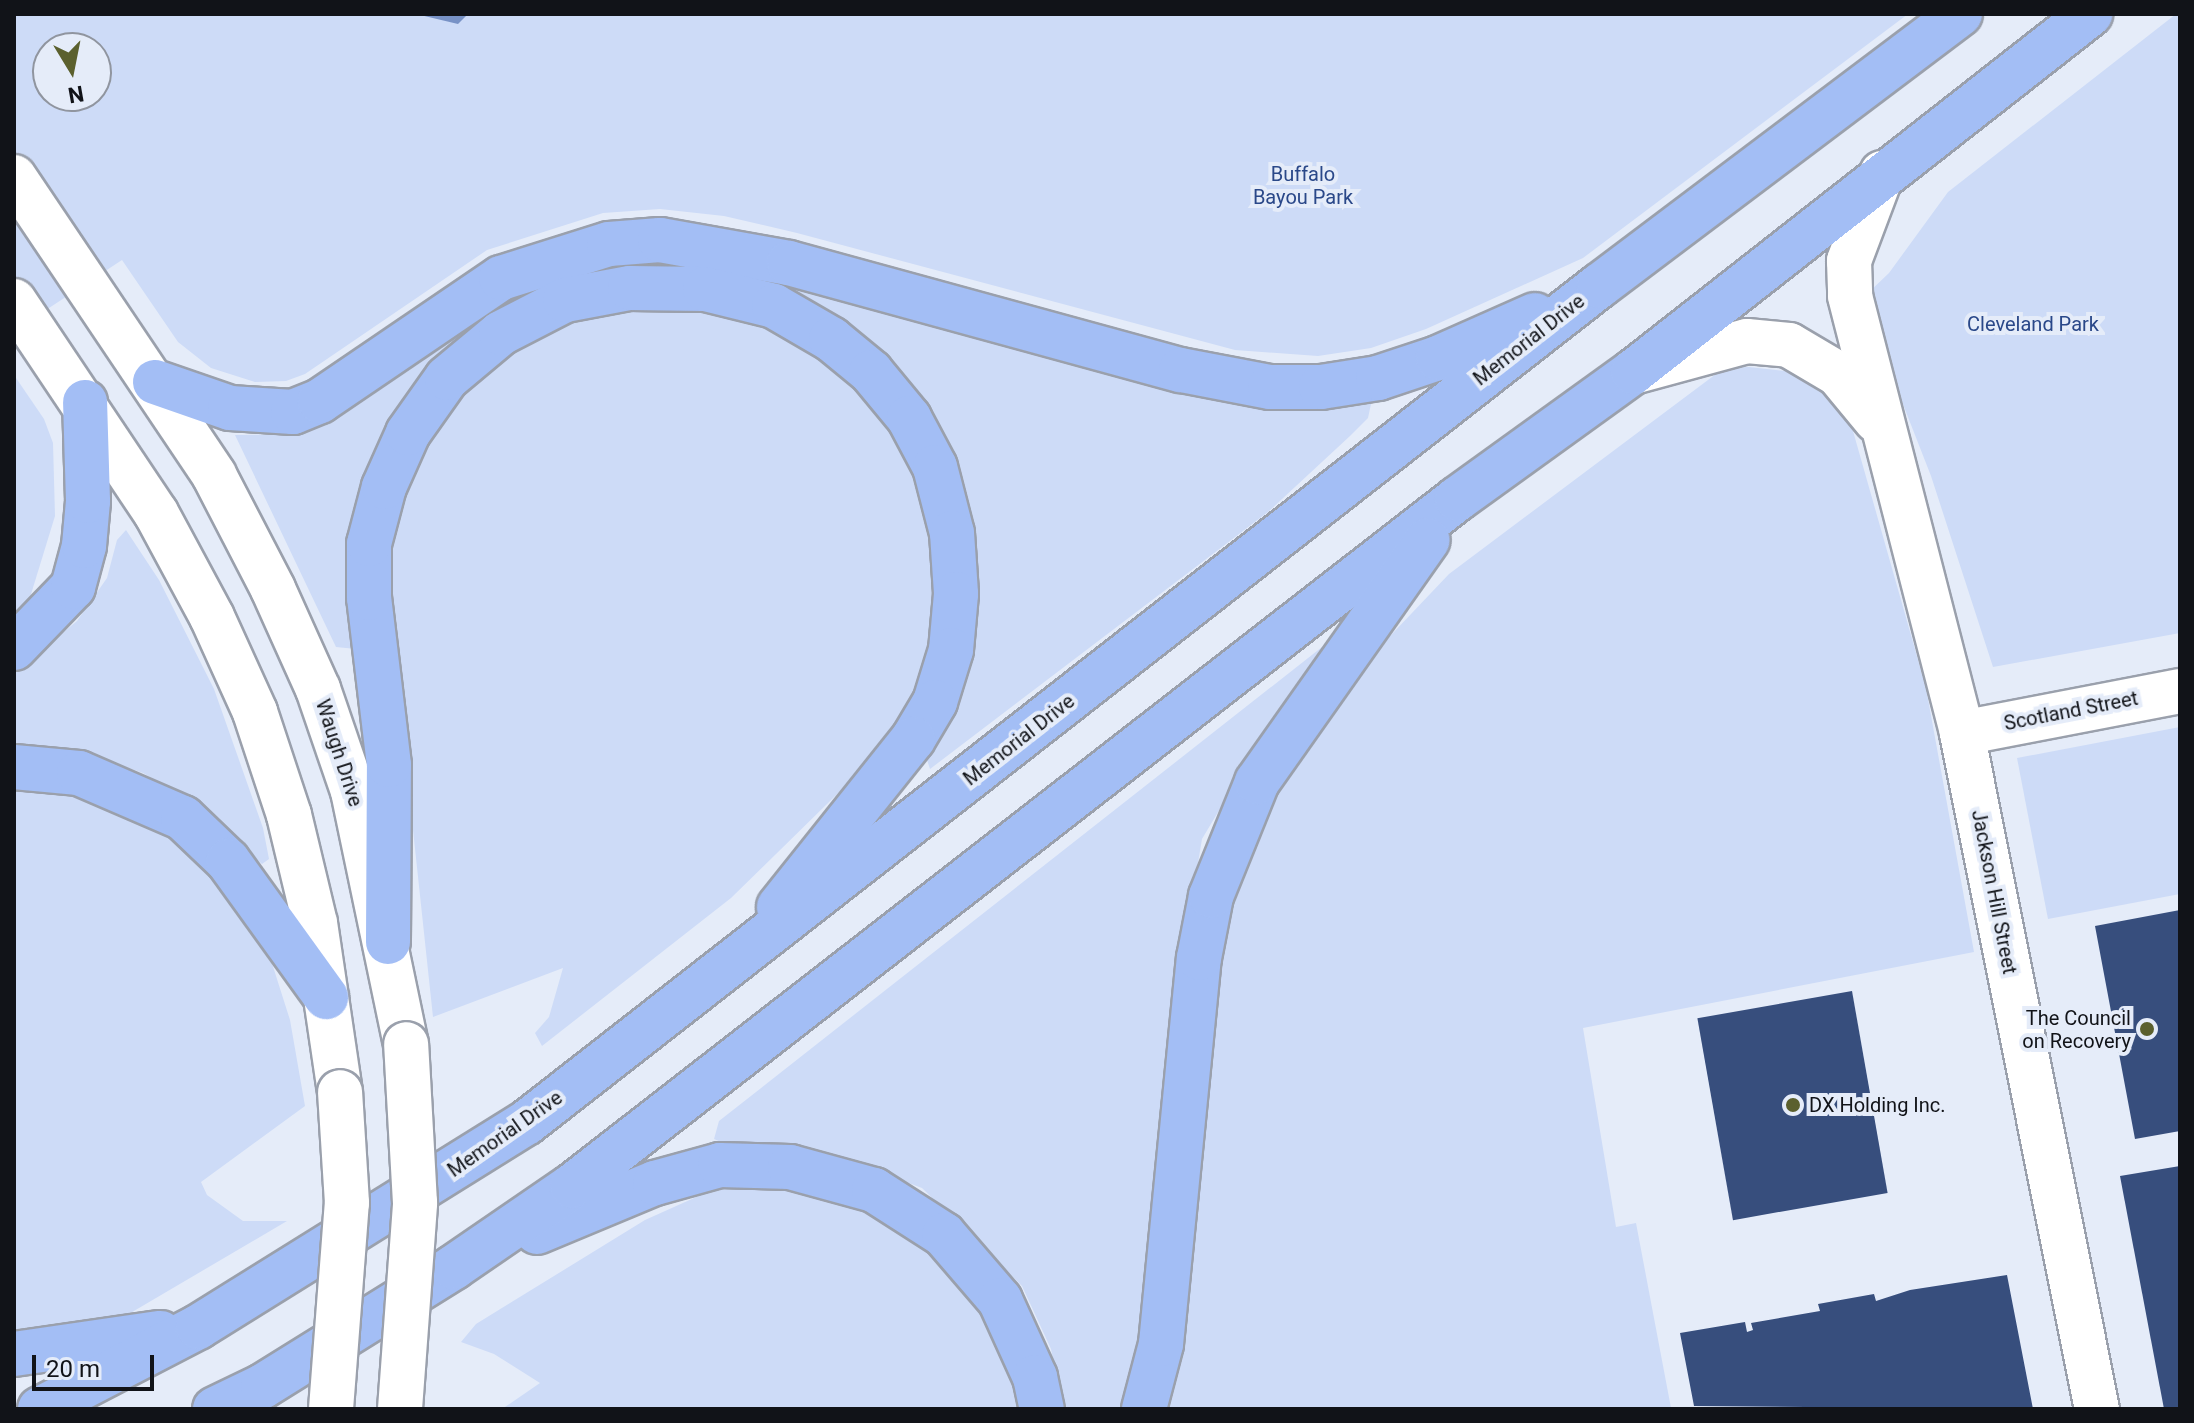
<!DOCTYPE html>
<style>
body{margin:0}
#map{position:relative;width:2194px;height:1423px;overflow:hidden;background:#e5ecf9;font-family:Roboto,sans-serif}
div>[style]{position:absolute}
[style*='--x']{left:calc(var(--x)*1px);top:calc(var(--y)*1px);width:calc(var(--w)*1px);rotate:calc(var(--a)*1deg)}
.green>*{inset:0;background:#cddbf7}
.water>*{inset:0;background:#7892c6}
.building>*{inset:0;background:#374e7d;transform-origin:0 0}
.roads{filter:drop-shadow(2px 0 #9aa0ac) drop-shadow(-2px 0 #9aa0ac) drop-shadow(0 2px #9aa0ac) drop-shadow(0 -2px #9aa0ac)}
.street>*{height:44px;margin:-22px;padding:0 22px;transform-origin:22px;border-radius:22px;background:#fff}
.secondary>*{height:44px;margin:-22px;padding:0 22px;transform-origin:22px;border-radius:22px;background:#fff}
.primary>*{height:44px;margin:-22px;padding:0 22px;transform-origin:22px;border-radius:22px;background:#a3bef5}
.bridges{filter:drop-shadow(2px 0 #9aa0ac) drop-shadow(-2px 0 #9aa0ac) drop-shadow(0 2px #9aa0ac) drop-shadow(0 -2px #9aa0ac)}
.secondary-bridge>*{height:44px;margin:-22px;padding:0 22px;transform-origin:22px;border-radius:22px;background:#fff}
.dots>*{width:22px;height:22px;translate:-50% -50%;box-sizing:border-box;border:4px solid #e5ecf9;border-radius:50%}
span{translate:-50% -50%;white-space:nowrap;text-align:center;line-height:1.15;-webkit-text-stroke:8px #e5ecf9;paint-order:stroke}
.park-label{font-size:20px;color:#2a4889}
.street-label{font-size:20px;color:#111318}
.poi-label{font-size:20px;color:#111318}
.right{translate:-100% -50%;text-align:right}
.left{translate:0 -50%;text-align:left}
.frame{position:absolute;inset:0;border:16px solid #111318;pointer-events:none}
.north{position:absolute;left:32px;top:32px;width:80px;height:80px;box-sizing:border-box;background:#e5ecf9;border:2px solid #90959f;border-radius:50%;rotate:170deg;font-size:22px;font-weight:700;line-height:32px;text-align:center;color:#111318}
.north::after{content:'';display:block;margin:auto;width:28px;height:36px;background:#5b602e;clip-path:polygon(50% 0,100% 100%,50% 72%,0 100%)}
.scale{position:absolute;left:32px;top:1355px;width:122px;height:36px;box-sizing:border-box;border:4px solid #111318;border-top:0;padding-left:10px;font-size:24px;line-height:28px;white-space:nowrap;color:#111318;-webkit-text-stroke:6px #e5ecf9;paint-order:stroke}
</style>
<div id="map">
<div class="green">
<i style="clip-path:polygon(evenodd,14px 14px,1908px 14px,1583px 258px,1426px 329px,1371px 348px,1318px 356px,1235px 350px,797px 233px,724px 216px,660px 209px,603px 213px,487px 250px,305px 374px,286px 381px,255px 382px,211px 368px,178px 342px,122px 260px,14px 331px,14px 14px,48px 48px,96px 48px,96px 96px,48px 96px,48px 48px)"></i>
<i style="clip-path:polygon(2176px 14px,2180px 14px,2180px 633px,1993px 667px,1931px 476px,1874px 330px,1867px 294px,1889px 273px,1948px 192px)"></i>
<i style="clip-path:polygon(671px 257px,1355px 399px,1371px 404px,1368px 418px,1350px 436px,1268px 512px,930px 769px,926px 757px,953px 703px,973px 630px,978px 584px,974px 528px,963px 479px,940px 433px,875px 348px,831px 313px,794px 295px,699px 271px,448px 356px,356px 649px,336px 647px,235px 435px,293px 434px,378px 387px,539px 285px,601px 265px)"></i>
<i style="clip-path:polygon(667px 304px,753px 320px,791px 335px,869px 395px,902px 442px,928px 493px,939px 621px,923px 678px,897px 729px,878px 754px,731px 898px,542px 1046px,535px 1033px,549px 1017px,563px 968px,433px 1017px,385px 568px,395px 505px,422px 446px,454px 400px,508px 353px,580px 317px)"></i>
<i style="clip-path:polygon(1749px 367px,1785px 371px,1829px 393px,1853px 431px,1926px 688px,1974px 952px,1583px 1028px,1616px 1227px,1636px 1223px,1671px 1408px,1163px 1409px,1209px 990px,1228px 888px,1263px 805px,1373px 654px,1449px 574px,1724px 368px)"></i>
<i style="clip-path:polygon(14px 375px,44px 419px,53px 443px,55px 516px,28px 604px,14px 618px)"></i>
<i style="clip-path:polygon(126px 530px,159px 580px,214px 689px,263px 828px,269px 859px,262px 864px,192px 801px,143px 773px,97px 757px,14px 747px,14px 673px,77px 621px,107px 578px,117px 540px)"></i>
<i style="clip-path:polygon(1336px 636px,1277px 713px,1202px 839px,1169px 1037px,1147px 1310px,1121px 1409px,1063px 1409px,1051px 1349px,1022px 1286px,922px 1188px,828px 1153px,735px 1148px,714px 1139px,719px 1121px)"></i>
<i style="clip-path:polygon(2180px 727px,2180px 894px,2048px 919px,2017px 758px)"></i>
<i style="clip-path:polygon(14px 782px,71px 787px,190px 846px,263px 935px,290px 1020px,305px 1106px,201px 1182px,207px 1195px,243px 1221px,287px 1221px,122px 1318px,14px 1337px)"></i>
<i style="clip-path:polygon(741px 1185px,839px 1195px,949px 1260px,1003px 1334px,1025px 1409px,502px 1409px,540px 1383px,494px 1354px,461px 1342px,476px 1324px,645px 1220px,703px 1194px)"></i>
</div>
<div class="water">
<i style="clip-path:polygon(416px 14px,468px 14px,458px 24px)"></i>
</div>
<div class="building">
<i style="clip-path:polygon(2180px 910px,2180px 1131px,2135px 1139px,2095px 926px)"></i>
<i style="left:1852px;top:991px;width:205px;height:157px;rotate:80deg"></i>
<i style="clip-path:polygon(2180px 1166px,2180px 1409px,2164px 1409px,2120px 1176px)"></i>
<i style="clip-path:polygon(2007px 1275px,2033px 1409px,1694px 1406px,1680px 1333px,1745px 1322px,1747px 1332px,1753px 1330px,1751px 1323px,1820px 1311px,1818px 1304px,1874px 1294px,1876px 1301px,1910px 1290px)"></i>
</div>
<div class="roads">
<div class="street">
<i style="--x:1962;--y:733;--w:222;--a:-10.9"></i>
</div>
<div class="secondary">
<i style="--x:1882;--y:173;--w:94;--a:110.6"></i>
<i style="--x:1849;--y:261;--w:35;--a:88"></i>
<i style="--x:1850;--y:296;--w:451;--a:75.6"></i>
<i style="--x:1962;--y:733;--w:689;--a:78.71"></i>
<i style="--x:14;--y:177;--w:359;--a:56.1"></i>
<i style="--x:214;--y:475;--w:128;--a:62.6"></i>
<i style="--x:273;--y:589;--w:110;--a:65.8"></i>
<i style="--x:318;--y:689;--w:108;--a:71.1"></i>
<i style="--x:353;--y:791;--w:258;--a:78.2"></i>
<i style="--x:14;--y:301;--w:255;--a:56.2"></i>
<i style="--x:156;--y:513;--w:118;--a:61.7"></i>
<i style="--x:212;--y:617;--w:104;--a:65.6"></i>
<i style="--x:255;--y:712;--w:108;--a:71.7"></i>
<i style="--x:289;--y:815;--w:111;--a:76.5"></i>
<i style="--x:315;--y:923;--w:171;--a:81.6"></i>
<i style="--x:1633;--y:372;--w:118;--a:-15.2"></i>
<i style="--x:1747;--y:341;--w:42;--a:5.4"></i>
<i style="--x:1789;--y:345;--w:57;--a:30.6"></i>
<i style="--x:1838;--y:374;--w:60;--a:50.4"></i>
</div>
<div class="primary">
<i style="--x:155;--y:382;--w:79;--a:19.1"></i>
<i style="--x:230;--y:408;--w:63;--a:3.6"></i>
<i style="--x:293;--y:412;--w:29;--a:-22"></i>
<i style="--x:320;--y:401;--w:219;--a:-34.2"></i>
<i style="--x:501;--y:278;--w:113;--a:-17.5"></i>
<i style="--x:609;--y:244;--w:51;--a:-4.5"></i>
<i style="--x:660;--y:240;--w:131;--a:10.1"></i>
<i style="--x:789;--y:263;--w:406;--a:15.3"></i>
<i style="--x:1181;--y:370;--w:91;--a:10.8"></i>
<i style="--x:1270;--y:387;--w:51;--a:0"></i>
<i style="--x:1321;--y:387;--w:58;--a:-9"></i>
<i style="--x:1378;--y:378;--w:63;--a:-18.4"></i>
<i style="--x:1438;--y:358;--w:106;--a:-23.9"></i>
<i style="--x:14;--y:648;--w:85;--a:-46"></i>
<i style="--x:73;--y:587;--w:42;--a:-75"></i>
<i style="--x:84;--y:546;--w:45;--a:-84.9"></i>
<i style="--x:88;--y:501;--w:99;--a:-91.7"></i>
<i style="--x:14;--y:767;--w:65;--a:5.3"></i>
<i style="--x:79;--y:773;--w:113;--a:23.4"></i>
<i style="--x:183;--y:818;--w:62;--a:43.7"></i>
<i style="--x:228;--y:861;--w:168;--a:54.2"></i>
<i style="--x:388;--y:942;--w:177;--a:-89.7"></i>
<i style="--x:389;--y:765;--w:168;--a:-96.8"></i>
<i style="--x:369;--y:598;--w:54;--a:-90"></i>
<i style="--x:369;--y:544;--w:59;--a:-75.3"></i>
<i style="--x:384;--y:487;--w:59;--a:-66"></i>
<i style="--x:408;--y:433;--w:67;--a:-54.7"></i>
<i style="--x:447;--y:378;--w:70;--a:-39.8"></i>
<i style="--x:501;--y:333;--w:72;--a:-27.3"></i>
<i style="--x:565;--y:300;--w:66;--a:-10.5"></i>
<i style="--x:630;--y:288;--w:75;--a:0.8"></i>
<i style="--x:705;--y:289;--w:71;--a:13.8"></i>
<i style="--x:774;--y:306;--w:66;--a:30.1"></i>
<i style="--x:831;--y:339;--w:52;--a:39.5"></i>
<i style="--x:871;--y:372;--w:60;--a:50.4"></i>
<i style="--x:909;--y:418;--w:55;--a:62"></i>
<i style="--x:935;--y:467;--w:68;--a:75.6"></i>
<i style="--x:952;--y:533;--w:61;--a:86.2"></i>
<i style="--x:956;--y:594;--w:56;--a:95.1"></i>
<i style="--x:951;--y:650;--w:54;--a:107.1"></i>
<i style="--x:935;--y:702;--w:43;--a:120.7"></i>
<i style="--x:913;--y:739;--w:215;--a:128.6"></i>
<i style="--x:537;--y:1232;--w:128;--a:-22.6"></i>
<i style="--x:655;--y:1183;--w:67;--a:-15.5"></i>
<i style="--x:720;--y:1165;--w:70;--a:1.6"></i>
<i style="--x:790;--y:1167;--w:87;--a:15.3"></i>
<i style="--x:874;--y:1190;--w:83;--a:32.7"></i>
<i style="--x:944;--y:1235;--w:86;--a:49.3"></i>
<i style="--x:1000;--y:1300;--w:85;--a:65.6"></i>
<i style="--x:1035;--y:1377;--w:33;--a:78"></i>
<i style="--x:14;--y:1354;--w:148;--a:-8.2"></i>
<i style="--x:40;--y:1409;--w:178;--a:-27.4"></i>
<i style="--x:198;--y:1327;--w:386;--a:-31.9"></i>
<i style="--x:526;--y:1123;--w:1361;--a:-37.96"></i>
<i style="--x:1599;--y:286;--w:452;--a:-37"></i>
<i style="--x:215;--y:1409;--w:53;--a:-25.6"></i>
<i style="--x:263;--y:1386;--w:225;--a:-31.9"></i>
<i style="--x:454;--y:1267;--w:143;--a:-34.5"></i>
<i style="--x:572;--y:1186;--w:1120;--a:-37.82"></i>
<i style="--x:1457;--y:499;--w:217;--a:-35.8"></i>
<i style="--x:1633;--y:372;--w:581;--a:-38.07"></i>
<i style="--x:1144;--y:1409;--w:67;--a:-75.3"></i>
<i style="--x:1161;--y:1344;--w:388;--a:-84.4"></i>
<i style="--x:1199;--y:958;--w:63;--a:-79"></i>
<i style="--x:1211;--y:896;--w:123;--a:-68"></i>
<i style="--x:1257;--y:782;--w:296;--a:-54.8"></i>
</div>
</div>
<div class="bridges">
<div class="secondary-bridge">
<i style="--x:331;--y:1409;--w:207;--a:-85.6"></i>
<i style="--x:347;--y:1203;--w:111;--a:-93.6"></i>
<i style="--x:400;--y:1409;--w:207;--a:-85.8"></i>
<i style="--x:415;--y:1203;--w:159;--a:-93.2"></i>
</div>
</div>
<div class="dots">
<i style="left:2147px;top:1029px;background:#5b602e"></i>
<i style="left:1793px;top:1105px;background:#5b602e"></i>
</div>
<div class="park-label">
<span style="left:1303px;top:186px">Buffalo<br>Bayou Park</span>
<span style="left:2033px;top:324px">Cleveland Park</span>
</div>
<div class="street-label">
<span style="left:1529px;top:340px;rotate:-38deg">Memorial Drive</span>
<span style="left:2071px;top:711px;rotate:-11deg">Scotland Street</span>
<span style="left:1019px;top:740px;rotate:-38deg">Memorial Drive</span>
<span style="left:339px;top:753px;rotate:72deg">Waugh Drive</span>
<span style="left:1994px;top:892px;rotate:79deg">Jackson Hill Street</span>
<span style="left:505px;top:1134px;rotate:-35deg">Memorial Drive</span>
</div>
<div class="poi-label">
<span class="right" style="left:2131px;top:1030px">The Council<br>on Recovery</span>
<span class="left" style="left:1809px;top:1105px">DX Holding Inc.</span>
</div>
<div class="frame"></div>
<div class="north">N</div>
<div class="scale">20 m</div>
</div>
